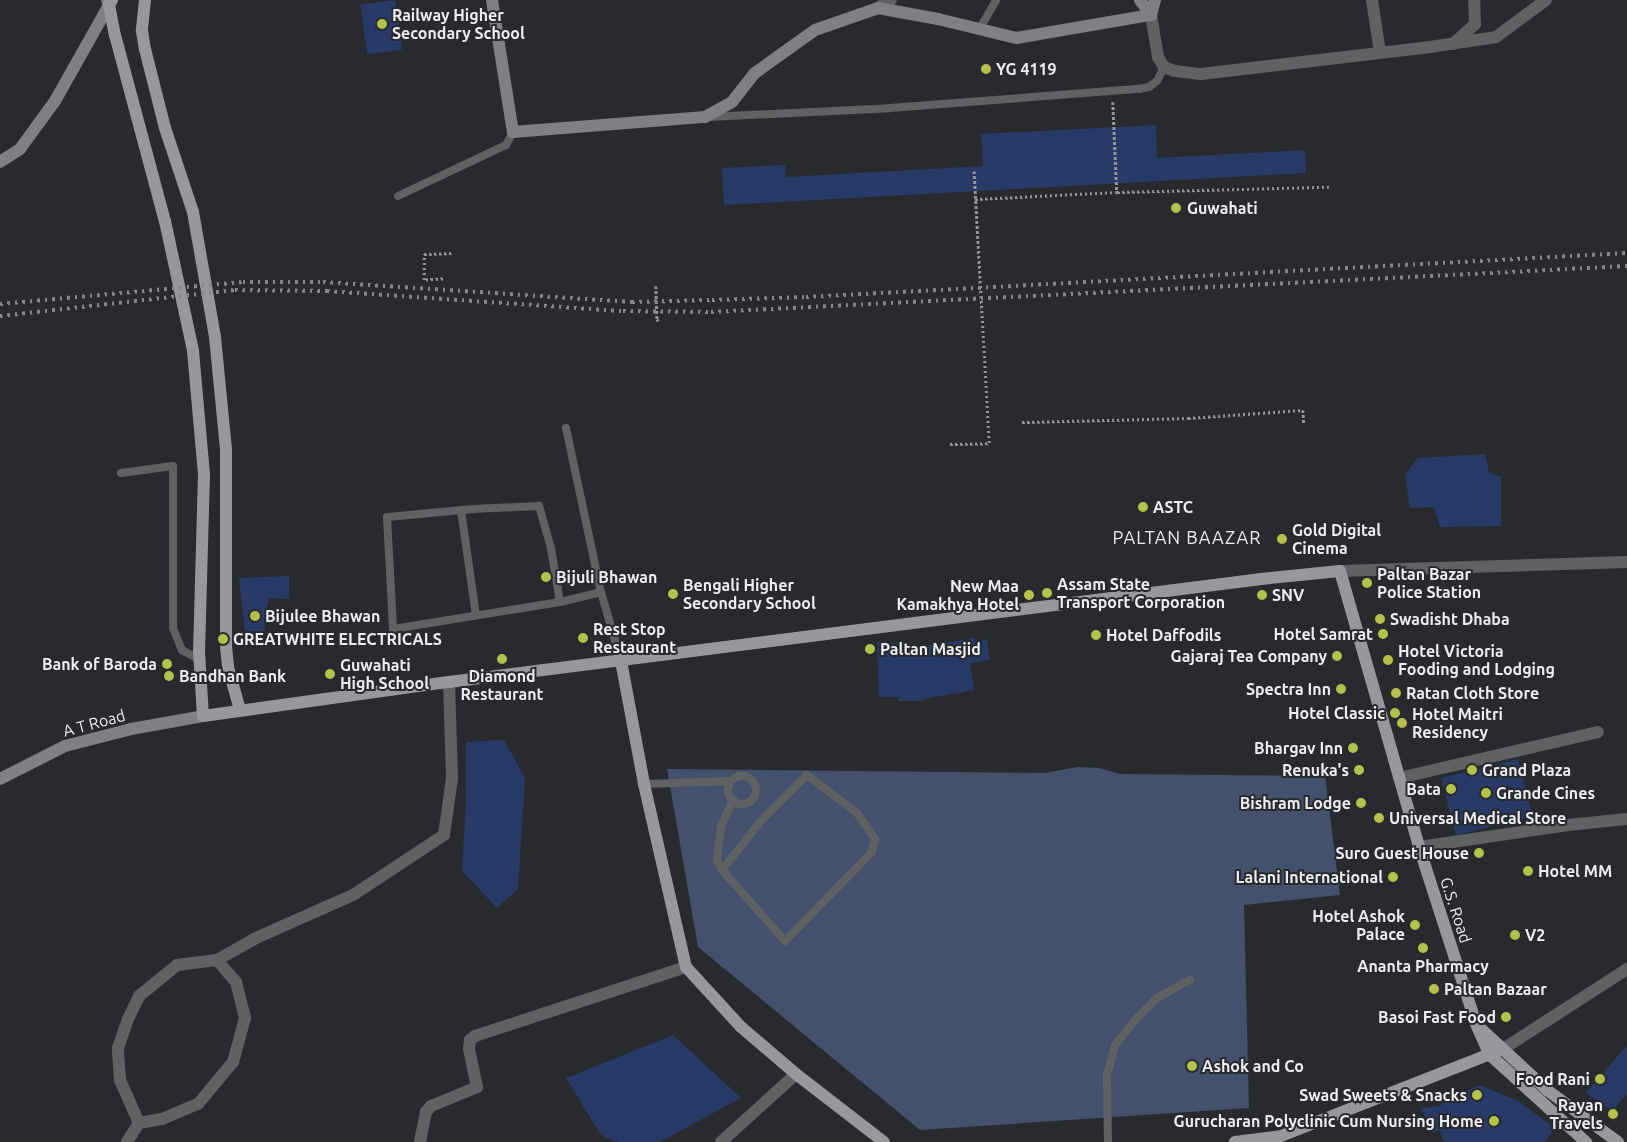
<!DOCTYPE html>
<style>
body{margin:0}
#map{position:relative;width:1627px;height:1142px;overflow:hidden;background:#282a2e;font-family:Ubuntu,sans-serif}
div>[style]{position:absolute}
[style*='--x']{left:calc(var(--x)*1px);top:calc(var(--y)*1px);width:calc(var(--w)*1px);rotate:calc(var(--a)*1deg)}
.green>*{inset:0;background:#44516e}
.building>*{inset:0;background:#283a68;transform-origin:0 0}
.path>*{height:2.5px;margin-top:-1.25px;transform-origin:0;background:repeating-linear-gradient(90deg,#939498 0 2.5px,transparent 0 5px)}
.lane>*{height:8px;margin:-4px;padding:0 4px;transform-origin:4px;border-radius:4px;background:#606163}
.lane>.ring{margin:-4px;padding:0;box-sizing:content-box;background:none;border:8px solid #606163;border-radius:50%}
.street>*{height:12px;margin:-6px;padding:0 6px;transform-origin:6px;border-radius:6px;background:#606163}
.secondary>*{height:12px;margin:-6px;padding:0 6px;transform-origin:6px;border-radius:6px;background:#7f8084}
.primary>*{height:12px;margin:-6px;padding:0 6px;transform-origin:6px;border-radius:6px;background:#96989c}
.rail>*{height:4px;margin-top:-2px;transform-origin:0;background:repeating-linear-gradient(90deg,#86878b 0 2.5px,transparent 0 7.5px)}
.dots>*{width:14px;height:14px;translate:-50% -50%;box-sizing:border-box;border:2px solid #282a2e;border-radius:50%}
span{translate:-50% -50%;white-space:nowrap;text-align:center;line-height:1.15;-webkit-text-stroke:4px #282a2e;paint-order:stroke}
.poi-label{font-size:16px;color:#ecedf0;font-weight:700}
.left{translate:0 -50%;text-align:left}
.right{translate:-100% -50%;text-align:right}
.street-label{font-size:16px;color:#ecedf0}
.neighbourhood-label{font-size:18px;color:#ecedf0;letter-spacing:1px}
</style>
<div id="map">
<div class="green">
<i style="clip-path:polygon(1077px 767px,1099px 768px,1120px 774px,1325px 776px,1340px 895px,1244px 905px,1249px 1108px,920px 1130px,698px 947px,667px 769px,1045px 773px)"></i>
</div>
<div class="building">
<i style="left:395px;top:0;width:50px;height:35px;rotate:82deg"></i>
<i style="clip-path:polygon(1156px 125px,1157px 158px,1305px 150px,1306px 173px,724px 205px,722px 168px,785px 165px,786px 177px,983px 166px,981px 134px)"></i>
<i style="clip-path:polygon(1485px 454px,1489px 473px,1501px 477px,1501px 526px,1440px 527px,1434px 507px,1410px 508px,1405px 475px,1418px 458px)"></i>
<i style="clip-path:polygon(289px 576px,289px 599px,269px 598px,265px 614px,265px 630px,258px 645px,245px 632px,239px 578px)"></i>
<i style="clip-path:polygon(974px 638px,974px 641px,987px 639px,990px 660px,970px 663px,974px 690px,923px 699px,923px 701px,898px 701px,898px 697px,879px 697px,877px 642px,934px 645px)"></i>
<i style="clip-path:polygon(504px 740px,525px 778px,518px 889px,497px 908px,462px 871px,466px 802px,466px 742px)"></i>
<i style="left:1518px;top:759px;width:59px;height:79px;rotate:76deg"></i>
<i style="clip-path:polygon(673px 1035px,741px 1098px,660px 1142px,618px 1142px,601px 1135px,566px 1078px)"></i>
<i style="clip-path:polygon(1627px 1045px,1627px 1094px,1612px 1111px,1586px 1093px)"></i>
<i style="clip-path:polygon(1480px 1085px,1518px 1101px,1555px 1128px,1545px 1142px,1444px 1142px,1439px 1130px,1432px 1133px,1421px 1108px,1440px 1106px,1450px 1097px)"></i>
</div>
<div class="path">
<i style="--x:1113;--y:102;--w:90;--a:87.5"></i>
<i style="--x:1117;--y:192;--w:212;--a:-1.4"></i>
<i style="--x:975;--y:199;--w:142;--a:-2.8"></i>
<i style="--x:443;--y:279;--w:19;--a:177"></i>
<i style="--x:424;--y:280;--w:26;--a:-90"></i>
<i style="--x:424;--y:254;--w:28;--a:-2"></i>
<i style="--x:656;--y:286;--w:33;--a:88"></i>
<i style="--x:657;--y:319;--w:4;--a:56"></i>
<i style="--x:1022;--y:422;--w:166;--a:-1.4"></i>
<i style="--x:1188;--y:418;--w:115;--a:-4"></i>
<i style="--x:1303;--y:410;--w:14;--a:86"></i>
<i style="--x:950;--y:444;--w:39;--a:-1"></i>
<i style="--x:989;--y:443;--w:272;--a:-93.2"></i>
</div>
<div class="lane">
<i style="--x:979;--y:30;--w:34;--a:-60"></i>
<i style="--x:709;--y:117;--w:181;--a:-2.8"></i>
<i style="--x:890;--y:108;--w:250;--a:-4.4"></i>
<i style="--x:1139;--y:89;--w:10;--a:-11"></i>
<i style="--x:1149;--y:87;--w:10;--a:-37"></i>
<i style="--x:1157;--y:81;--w:16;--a:-63"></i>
<i style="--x:398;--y:196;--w:119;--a:-25.3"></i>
<i style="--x:506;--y:145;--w:15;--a:-62"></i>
<i style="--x:566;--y:428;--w:168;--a:78"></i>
<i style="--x:601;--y:592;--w:72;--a:73.8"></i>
<i style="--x:121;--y:473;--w:52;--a:-7.7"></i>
<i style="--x:173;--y:466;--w:162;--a:90"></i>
<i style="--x:173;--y:628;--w:24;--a:68"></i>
<i style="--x:182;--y:650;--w:21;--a:29"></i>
<i style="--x:461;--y:510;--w:106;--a:81.9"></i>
<i style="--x:560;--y:602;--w:55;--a:-99.5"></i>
<i style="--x:551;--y:548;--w:44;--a:-105.9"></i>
<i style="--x:539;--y:506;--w:66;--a:177.4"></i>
<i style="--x:473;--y:509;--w:86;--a:174.7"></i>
<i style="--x:387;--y:517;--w:112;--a:86.9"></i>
<i style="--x:393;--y:629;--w:169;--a:-9.2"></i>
<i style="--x:560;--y:602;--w:42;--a:-13.7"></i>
<i class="ring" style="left:728px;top:776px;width:20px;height:20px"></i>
<i style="--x:644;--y:784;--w:87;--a:-2"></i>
<i style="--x:722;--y:870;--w:61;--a:-51.6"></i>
<i style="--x:760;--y:822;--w:66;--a:-45"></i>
<i style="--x:807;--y:775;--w:63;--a:37.2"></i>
<i style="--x:857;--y:813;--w:32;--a:55"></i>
<i style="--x:875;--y:839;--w:13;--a:103"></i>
<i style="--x:872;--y:852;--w:124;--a:134.3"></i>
<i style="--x:785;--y:941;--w:95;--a:-131.6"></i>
<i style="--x:722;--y:870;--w:11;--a:-117"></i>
<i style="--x:717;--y:860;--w:34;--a:-83"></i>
<i style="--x:721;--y:826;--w:29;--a:-65"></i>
<i style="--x:1108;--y:1142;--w:67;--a:-90.9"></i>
<i style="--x:1107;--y:1075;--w:31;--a:-75"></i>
<i style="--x:1115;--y:1045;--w:36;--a:-51"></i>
<i style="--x:1138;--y:1017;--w:27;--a:-45"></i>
<i style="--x:1157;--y:998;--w:38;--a:-29"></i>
</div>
<div class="street">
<i style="--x:1372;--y:0;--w:53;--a:81.3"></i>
<i style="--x:878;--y:8;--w:15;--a:-32"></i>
<i style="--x:1151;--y:15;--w:43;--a:80.5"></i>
<i style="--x:1158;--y:57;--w:12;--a:59"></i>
<i style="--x:1164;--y:67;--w:12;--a:20"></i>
<i style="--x:1175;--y:71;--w:26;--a:7"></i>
<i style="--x:1201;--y:74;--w:231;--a:-6.7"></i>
<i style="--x:1430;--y:47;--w:67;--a:-8.6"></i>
<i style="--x:1496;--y:37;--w:62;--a:-36.5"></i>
<i style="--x:1453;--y:44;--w:30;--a:-42"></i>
<i style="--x:1475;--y:24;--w:24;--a:-92"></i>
<i style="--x:1340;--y:571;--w:287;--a:-1.8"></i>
<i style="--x:1399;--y:778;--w:204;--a:-13"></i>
<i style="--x:1419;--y:847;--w:151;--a:-8.4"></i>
<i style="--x:1568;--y:825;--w:59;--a:-5.8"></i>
<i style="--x:1503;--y:1049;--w:148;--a:-32.8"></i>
<i style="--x:139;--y:1123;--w:23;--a:-10"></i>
<i style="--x:162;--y:1119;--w:39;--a:-23"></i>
<i style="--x:198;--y:1104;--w:55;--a:-50.2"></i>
<i style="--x:233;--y:1062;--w:46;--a:-74.7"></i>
<i style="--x:245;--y:1018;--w:37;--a:-104"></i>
<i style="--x:236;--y:982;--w:29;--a:-131"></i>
<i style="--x:127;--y:1142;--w:22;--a:-58"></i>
<i style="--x:139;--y:1123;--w:47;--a:-113.8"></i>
<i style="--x:120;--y:1080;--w:32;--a:-94"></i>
<i style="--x:118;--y:1048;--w:31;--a:-71"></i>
<i style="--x:128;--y:1019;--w:25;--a:-64"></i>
<i style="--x:139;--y:996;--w:49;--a:-39.2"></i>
<i style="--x:177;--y:965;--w:40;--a:-7.1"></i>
<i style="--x:217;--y:960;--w:45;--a:-29.4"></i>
<i style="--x:256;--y:938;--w:106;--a:-23.9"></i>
<i style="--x:353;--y:895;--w:109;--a:-33.4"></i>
<i style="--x:444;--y:835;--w:58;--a:-82"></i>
<i style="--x:452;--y:778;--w:96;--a:-91.8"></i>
<i style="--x:420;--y:1142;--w:31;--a:-79"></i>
<i style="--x:426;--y:1112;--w:8;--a:-50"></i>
<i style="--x:431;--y:1106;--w:50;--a:-22.4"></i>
<i style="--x:477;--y:1087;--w:39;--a:-102"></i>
<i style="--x:469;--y:1049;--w:9;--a:-84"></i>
<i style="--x:470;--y:1040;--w:6;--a:-39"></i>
<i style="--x:475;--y:1036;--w:222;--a:-18.1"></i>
<i style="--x:721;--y:1142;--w:101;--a:-42.2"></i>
</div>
<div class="secondary">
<i style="--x:492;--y:0;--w:134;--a:81"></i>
<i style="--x:513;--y:132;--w:193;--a:-4.5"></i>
<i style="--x:705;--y:117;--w:31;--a:-29"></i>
<i style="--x:732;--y:102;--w:37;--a:-52"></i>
<i style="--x:755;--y:73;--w:74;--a:-35.6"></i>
<i style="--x:815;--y:30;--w:67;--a:-19.2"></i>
<i style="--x:878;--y:8;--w:61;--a:10.4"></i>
<i style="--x:938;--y:19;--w:80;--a:13.7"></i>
<i style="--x:1016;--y:38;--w:137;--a:-9.7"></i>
<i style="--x:1140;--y:0;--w:19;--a:54"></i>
<i style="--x:1151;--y:15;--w:16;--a:-75"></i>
<i style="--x:0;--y:162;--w:24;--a:-33"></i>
<i style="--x:20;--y:149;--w:59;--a:-53.9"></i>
<i style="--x:55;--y:101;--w:110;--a:-60.6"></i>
<i style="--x:109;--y:5;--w:5;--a:-112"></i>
<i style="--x:0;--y:779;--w:73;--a:-26.9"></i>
<i style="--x:65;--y:746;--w:68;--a:-14.4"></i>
<i style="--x:131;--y:729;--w:73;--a:-10.2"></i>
</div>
<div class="primary">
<i style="--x:112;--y:0;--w:6;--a:121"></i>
<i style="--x:109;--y:5;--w:31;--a:79"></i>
<i style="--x:115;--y:35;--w:193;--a:75"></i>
<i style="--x:165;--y:221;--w:133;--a:77.8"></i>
<i style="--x:193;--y:351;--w:123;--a:84.9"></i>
<i style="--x:204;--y:474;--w:177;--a:91.6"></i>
<i style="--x:199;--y:651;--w:65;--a:86.5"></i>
<i style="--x:203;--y:716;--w:248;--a:-7.9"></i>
<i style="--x:449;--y:682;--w:819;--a:-7.23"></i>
<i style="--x:1261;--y:579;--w:79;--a:-5.8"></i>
<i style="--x:1340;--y:571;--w:287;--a:74"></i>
<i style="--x:1419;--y:847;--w:186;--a:72.1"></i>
<i style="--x:1476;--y:1024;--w:34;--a:66"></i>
<i style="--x:1490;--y:1055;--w:130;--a:42.2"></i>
<i style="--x:145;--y:0;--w:31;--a:96"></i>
<i style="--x:142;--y:31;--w:18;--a:81"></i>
<i style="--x:145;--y:49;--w:81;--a:75.8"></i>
<i style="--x:165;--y:128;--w:89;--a:71.6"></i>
<i style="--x:193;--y:212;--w:127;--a:80"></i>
<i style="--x:215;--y:337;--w:113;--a:84.4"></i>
<i style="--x:226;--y:449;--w:198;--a:90"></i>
<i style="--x:226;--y:647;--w:20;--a:84"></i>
<i style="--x:228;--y:667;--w:45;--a:74.4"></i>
<i style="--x:621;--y:661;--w:125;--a:79.4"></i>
<i style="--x:644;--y:784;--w:188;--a:77.1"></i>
<i style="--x:686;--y:967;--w:81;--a:47.5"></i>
<i style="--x:741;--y:1027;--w:72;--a:40.5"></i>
<i style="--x:796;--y:1074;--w:111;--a:37.7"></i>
<i style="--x:1481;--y:1029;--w:90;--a:42.7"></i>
<i style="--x:1547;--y:1090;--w:88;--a:36.2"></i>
<i style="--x:1235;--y:1142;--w:46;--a:-7.4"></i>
<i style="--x:1281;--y:1136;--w:238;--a:-21.4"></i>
</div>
<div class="rail">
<i style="--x:0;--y:304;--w:244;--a:-5.2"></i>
<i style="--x:243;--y:282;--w:80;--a:0"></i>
<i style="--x:323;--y:282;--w:310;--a:3.7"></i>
<i style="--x:632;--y:302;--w:80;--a:-1.4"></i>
<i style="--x:712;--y:300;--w:94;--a:-1.8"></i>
<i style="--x:806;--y:297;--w:822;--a:-3.07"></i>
<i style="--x:0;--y:316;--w:236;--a:-6.3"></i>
<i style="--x:235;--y:290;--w:92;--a:0.6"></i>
<i style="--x:327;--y:291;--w:297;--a:3.9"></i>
<i style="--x:623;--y:311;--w:88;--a:0.7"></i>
<i style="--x:711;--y:312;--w:917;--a:-2.87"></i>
</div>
<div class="dots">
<i style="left:382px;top:24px;background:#b3c24b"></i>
<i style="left:986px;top:69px;background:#b3c24b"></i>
<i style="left:1176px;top:208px;background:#b3c24b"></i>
<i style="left:1143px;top:507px;background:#b3c24b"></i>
<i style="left:1282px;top:539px;background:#b3c24b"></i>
<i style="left:546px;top:577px;background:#b3c24b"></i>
<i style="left:1367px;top:583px;background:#b3c24b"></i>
<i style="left:1047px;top:593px;background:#b3c24b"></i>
<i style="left:673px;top:594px;background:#b3c24b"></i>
<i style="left:1029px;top:595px;background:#b3c24b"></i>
<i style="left:1262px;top:595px;background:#b3c24b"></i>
<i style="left:255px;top:616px;background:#b3c24b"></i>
<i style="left:1380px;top:619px;background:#b3c24b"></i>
<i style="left:1383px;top:634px;background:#b3c24b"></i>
<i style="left:1096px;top:635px;background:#b3c24b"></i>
<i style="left:583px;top:638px;background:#b3c24b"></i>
<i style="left:223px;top:639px;background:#b3c24b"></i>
<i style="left:870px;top:649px;background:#b3c24b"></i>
<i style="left:1337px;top:656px;background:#b3c24b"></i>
<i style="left:502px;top:659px;background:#b3c24b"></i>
<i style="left:1388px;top:660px;background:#b3c24b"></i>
<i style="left:167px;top:664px;background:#b3c24b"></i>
<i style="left:330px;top:674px;background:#b3c24b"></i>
<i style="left:169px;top:676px;background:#b3c24b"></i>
<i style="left:1341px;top:689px;background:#b3c24b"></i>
<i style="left:1396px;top:693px;background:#b3c24b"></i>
<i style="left:1395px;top:713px;background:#b3c24b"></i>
<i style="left:1402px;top:723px;background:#b3c24b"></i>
<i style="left:1353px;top:748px;background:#b3c24b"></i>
<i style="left:1359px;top:770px;background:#b3c24b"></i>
<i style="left:1472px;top:770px;background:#b3c24b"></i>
<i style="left:1451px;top:789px;background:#b3c24b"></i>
<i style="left:1486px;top:793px;background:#b3c24b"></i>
<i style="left:1361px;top:803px;background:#b3c24b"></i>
<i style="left:1379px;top:818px;background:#b3c24b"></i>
<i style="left:1479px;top:853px;background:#b3c24b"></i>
<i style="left:1528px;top:871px;background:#b3c24b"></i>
<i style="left:1393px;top:877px;background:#b3c24b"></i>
<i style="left:1415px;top:925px;background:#b3c24b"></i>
<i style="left:1515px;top:935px;background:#b3c24b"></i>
<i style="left:1423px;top:948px;background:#b3c24b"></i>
<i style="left:1434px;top:989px;background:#b3c24b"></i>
<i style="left:1506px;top:1017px;background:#b3c24b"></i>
<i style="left:1192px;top:1066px;background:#b3c24b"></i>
<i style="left:1600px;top:1079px;background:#b3c24b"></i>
<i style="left:1477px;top:1095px;background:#b3c24b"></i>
<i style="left:1613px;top:1114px;background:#b3c24b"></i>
<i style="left:1494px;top:1121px;background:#b3c24b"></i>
</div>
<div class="poi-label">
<span class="left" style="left:392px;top:24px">Railway Higher<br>Secondary School</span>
<span class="left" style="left:996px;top:69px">YG 4119</span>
<span class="left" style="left:1187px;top:208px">Guwahati</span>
<span class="left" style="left:1153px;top:507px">ASTC</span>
<span class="left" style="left:1292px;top:539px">Gold Digital<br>Cinema</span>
<span class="left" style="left:1377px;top:583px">Paltan Bazar<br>Police Station</span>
<span class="left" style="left:556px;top:577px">Bijuli Bhawan</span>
<span class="left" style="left:1057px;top:593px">Assam State<br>Transport Corporation</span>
<span class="left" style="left:683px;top:594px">Bengali Higher<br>Secondary School</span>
<span class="right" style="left:1019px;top:595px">New Maa<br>Kamakhya Hotel</span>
<span class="left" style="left:1272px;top:595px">SNV</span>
<span class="left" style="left:265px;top:616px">Bijulee Bhawan</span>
<span class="left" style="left:1390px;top:619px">Swadisht Dhaba</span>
<span class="left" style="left:593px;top:638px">Rest Stop<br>Restaurant</span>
<span class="right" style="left:1373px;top:634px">Hotel Samrat</span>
<span class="left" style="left:1106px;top:635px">Hotel Daffodils</span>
<span class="left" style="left:233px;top:639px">GREATWHITE ELECTRICALS</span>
<span class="left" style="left:880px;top:649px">Paltan Masjid</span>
<span class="left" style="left:1398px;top:660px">Hotel Victoria<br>Fooding and Lodging</span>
<span class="right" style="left:1327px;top:656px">Gajaraj Tea Company</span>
<span class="right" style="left:157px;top:664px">Bank of Baroda</span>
<span class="left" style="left:340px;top:674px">Guwahati<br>High School</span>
<span class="left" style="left:179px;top:676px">Bandhan Bank</span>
<span style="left:502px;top:685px">Diamond<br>Restaurant</span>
<span class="right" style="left:1331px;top:689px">Spectra Inn</span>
<span class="left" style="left:1406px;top:693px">Ratan Cloth Store</span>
<span class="right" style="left:1385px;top:713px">Hotel Classic</span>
<span class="left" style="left:1412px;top:723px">Hotel Maitri<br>Residency</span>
<span class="right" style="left:1343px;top:748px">Bhargav Inn</span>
<span class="right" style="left:1349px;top:770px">Renuka's</span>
<span class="left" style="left:1482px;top:770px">Grand Plaza</span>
<span class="right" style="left:1441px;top:789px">Bata</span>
<span class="left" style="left:1496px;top:793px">Grande Cines</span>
<span class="right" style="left:1351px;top:803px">Bishram Lodge</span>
<span class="left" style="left:1389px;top:818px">Universal Medical Store</span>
<span class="right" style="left:1469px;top:853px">Suro Guest House</span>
<span class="left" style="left:1538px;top:871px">Hotel MM</span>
<span class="right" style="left:1383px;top:877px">Lalani International</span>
<span class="right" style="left:1405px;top:925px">Hotel Ashok<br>Palace</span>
<span class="left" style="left:1525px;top:935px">V2</span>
<span style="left:1423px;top:966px">Ananta Pharmacy</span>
<span class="left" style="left:1444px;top:989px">Paltan Bazaar</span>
<span class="right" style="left:1496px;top:1017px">Basoi Fast Food</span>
<span class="left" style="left:1202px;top:1066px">Ashok and Co</span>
<span class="right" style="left:1590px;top:1079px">Food Rani</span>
<span class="right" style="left:1467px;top:1095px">Swad Sweets &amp; Snacks</span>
<span class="right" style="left:1603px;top:1114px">Rayan<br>Travels</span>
<span class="right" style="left:1483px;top:1121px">Gurucharan Polyclinic Cum Nursing Home</span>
</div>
<div class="street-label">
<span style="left:94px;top:723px;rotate:-15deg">A T Road</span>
<span style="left:1456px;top:910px;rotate:72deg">G.S. Road</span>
</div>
<div class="neighbourhood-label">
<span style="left:1187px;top:537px">PALTAN BAAZAR</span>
</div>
</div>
